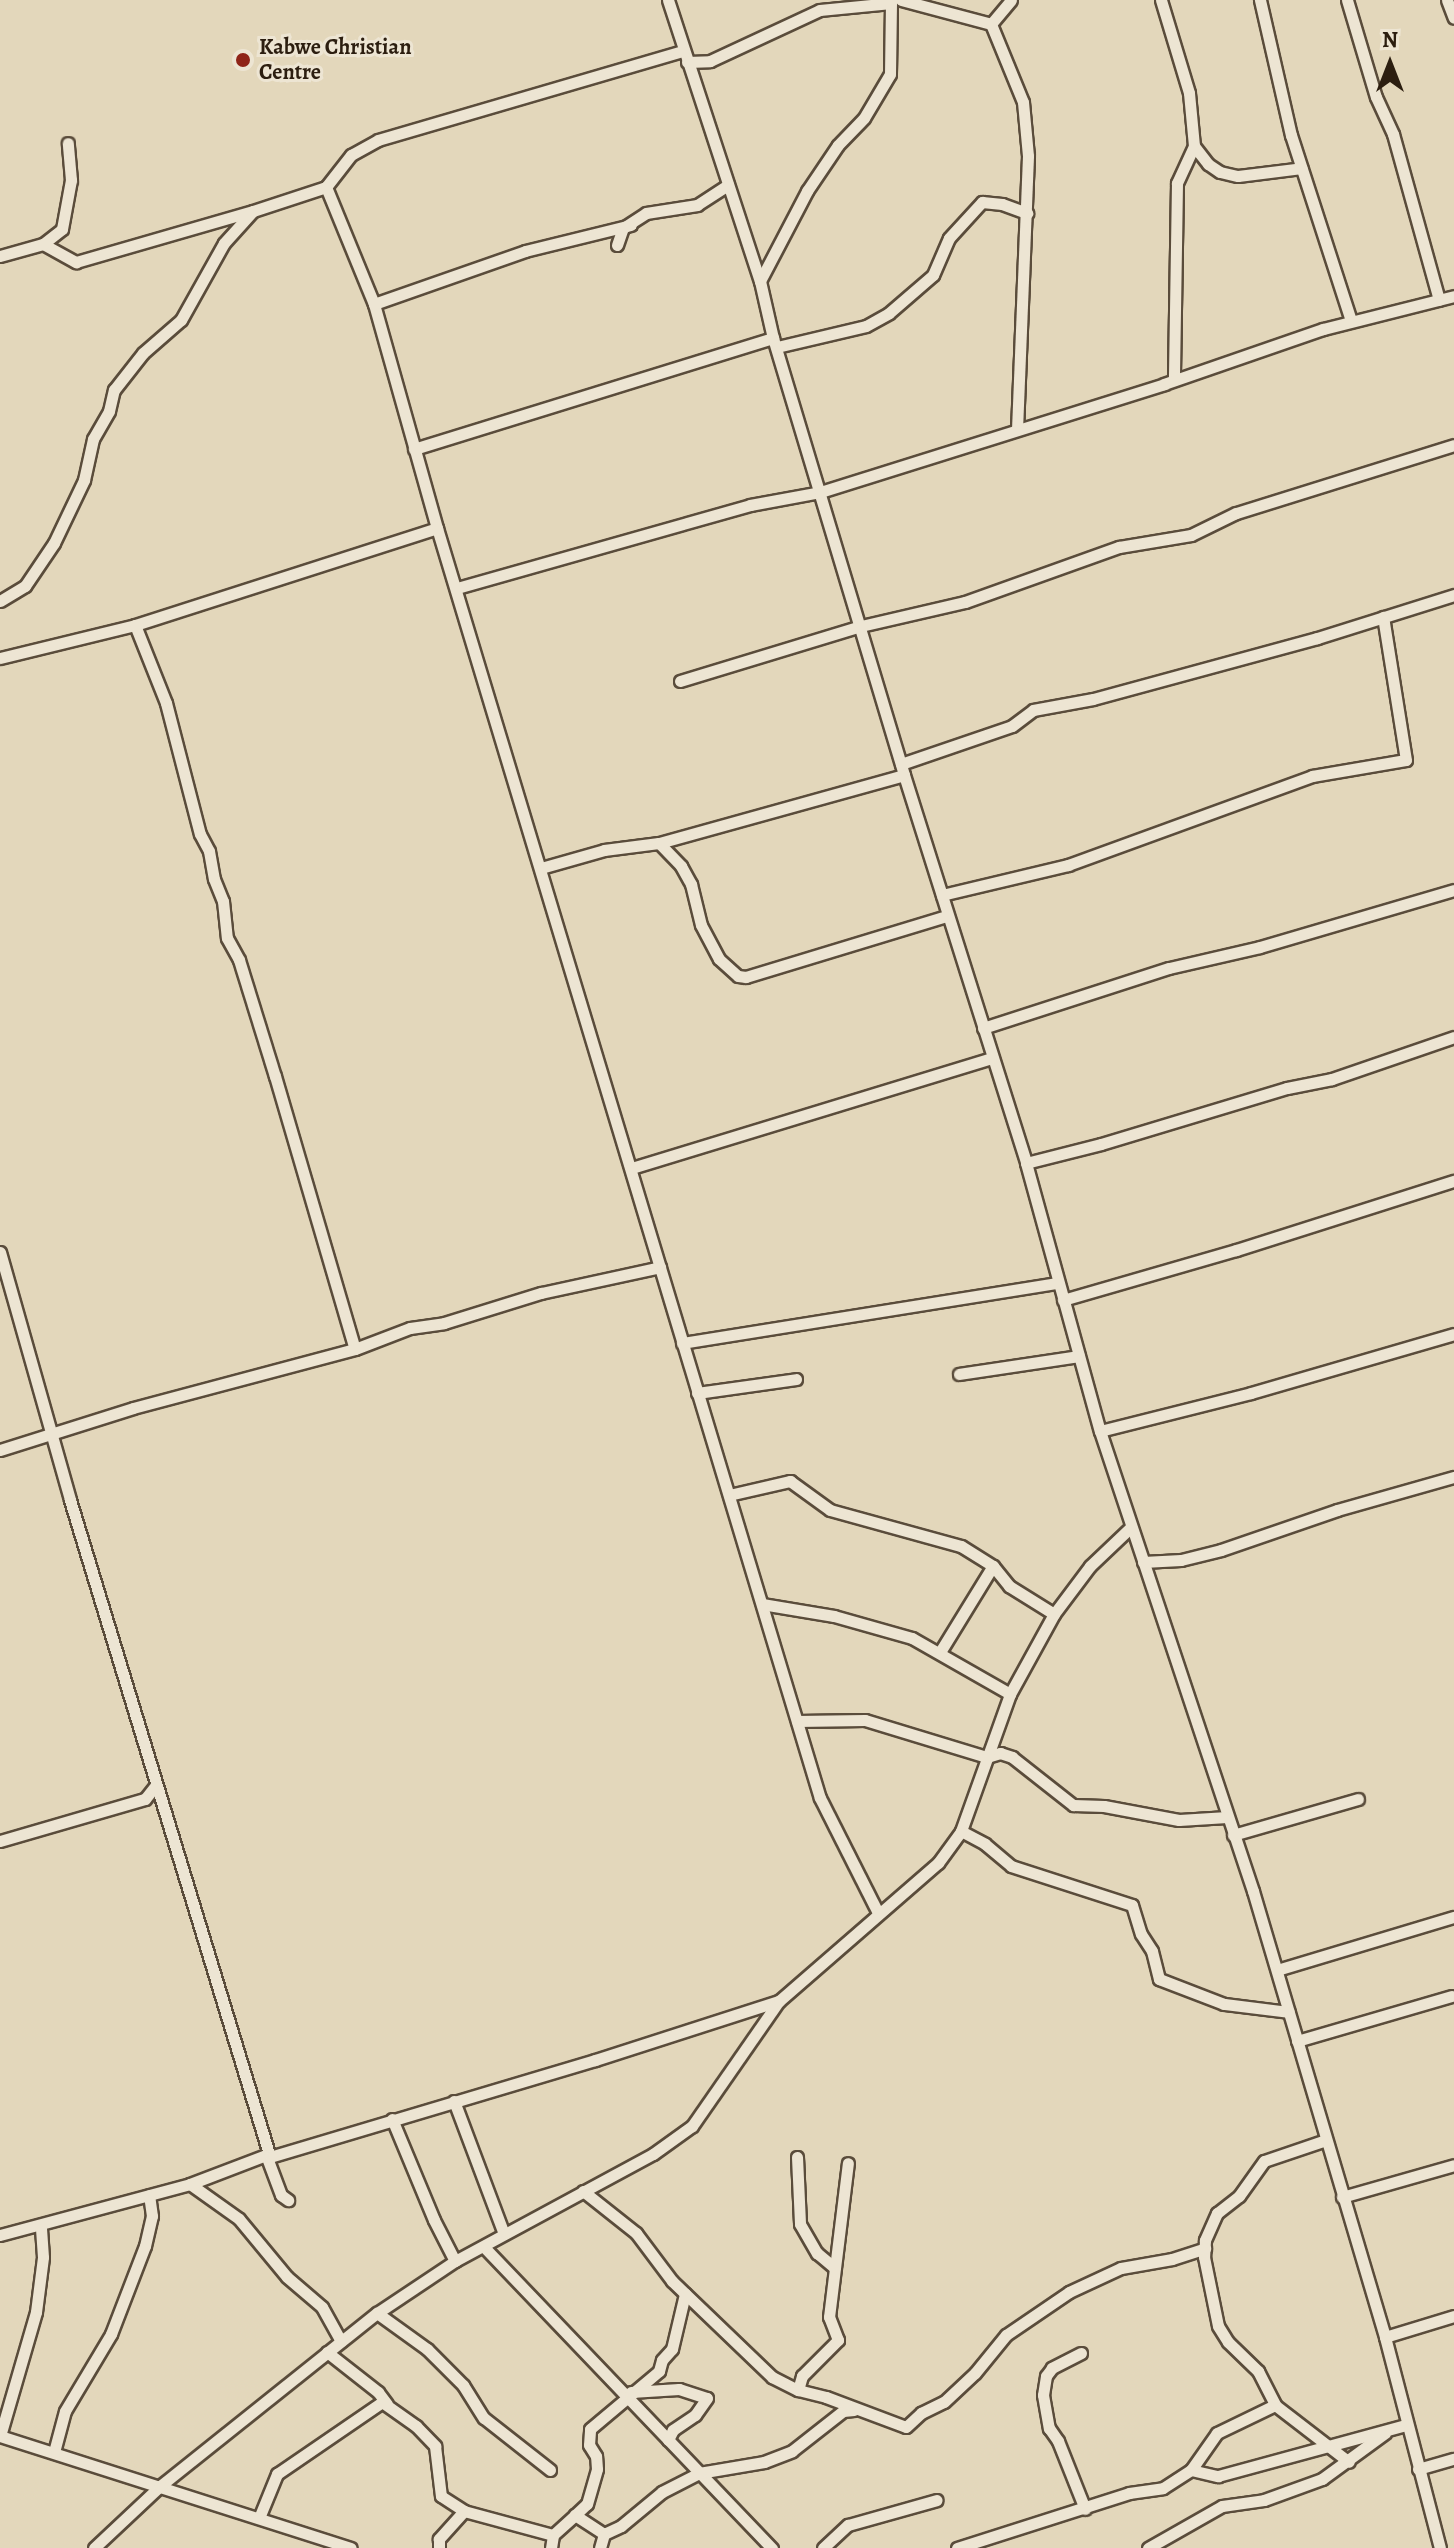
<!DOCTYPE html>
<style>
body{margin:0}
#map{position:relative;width:1454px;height:2548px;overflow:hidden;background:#e3d7bb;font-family:Alegreya,serif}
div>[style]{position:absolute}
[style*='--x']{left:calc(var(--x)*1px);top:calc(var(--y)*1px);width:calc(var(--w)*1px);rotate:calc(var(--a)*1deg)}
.roads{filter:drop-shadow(2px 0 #5a4c3b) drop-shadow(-2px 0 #5a4c3b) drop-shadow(0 2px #5a4c3b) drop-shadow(0 -2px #5a4c3b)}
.minor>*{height:11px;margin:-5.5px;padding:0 5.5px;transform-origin:5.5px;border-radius:5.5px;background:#ede5d3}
.dots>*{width:22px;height:22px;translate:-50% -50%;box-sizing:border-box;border:4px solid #ede5d3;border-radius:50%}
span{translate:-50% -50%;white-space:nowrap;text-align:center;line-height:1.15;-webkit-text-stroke:6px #ede5d3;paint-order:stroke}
.poi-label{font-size:22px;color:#2c1e10;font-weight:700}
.left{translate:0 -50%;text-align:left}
.north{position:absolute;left:1350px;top:24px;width:80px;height:80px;-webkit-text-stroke:6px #ede5d3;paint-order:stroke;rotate:0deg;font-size:22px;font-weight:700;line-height:32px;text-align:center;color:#2c1e10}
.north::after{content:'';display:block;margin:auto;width:28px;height:36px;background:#2c1e10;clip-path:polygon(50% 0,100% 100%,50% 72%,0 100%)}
</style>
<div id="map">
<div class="roads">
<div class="minor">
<i style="--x:668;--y:0;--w:296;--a:71.9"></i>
<i style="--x:760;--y:281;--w:58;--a:77.2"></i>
<i style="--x:773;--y:338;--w:456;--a:73.3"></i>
<i style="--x:904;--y:775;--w:407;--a:72.5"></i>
<i style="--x:1026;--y:1163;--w:278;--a:74.6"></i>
<i style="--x:1100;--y:1431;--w:485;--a:71.6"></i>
<i style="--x:1253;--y:1891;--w:465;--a:73.5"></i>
<i style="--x:1385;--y:2337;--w:218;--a:75.4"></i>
<i style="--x:901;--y:0;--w:93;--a:14.9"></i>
<i style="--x:991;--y:24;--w:31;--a:-50"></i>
<i style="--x:1161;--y:0;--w:97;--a:73.2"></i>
<i style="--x:1189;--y:93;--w:53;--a:84.6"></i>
<i style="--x:1194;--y:146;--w:41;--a:114.7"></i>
<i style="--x:1177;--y:183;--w:197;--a:90.9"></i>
<i style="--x:1260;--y:0;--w:139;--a:77.1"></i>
<i style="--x:1291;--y:135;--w:195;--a:72.1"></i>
<i style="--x:1347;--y:0;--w:101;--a:73.4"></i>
<i style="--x:1376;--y:97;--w:41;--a:65.3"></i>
<i style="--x:1393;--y:134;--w:172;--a:74.5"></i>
<i style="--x:1447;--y:0;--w:19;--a:69"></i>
<i style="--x:991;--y:24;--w:84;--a:67.7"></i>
<i style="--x:1023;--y:102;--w:54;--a:84.7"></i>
<i style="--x:1028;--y:156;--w:273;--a:92.3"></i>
<i style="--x:687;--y:62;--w:23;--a:-2"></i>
<i style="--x:710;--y:61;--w:121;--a:-24.9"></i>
<i style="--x:820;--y:10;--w:71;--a:-5.6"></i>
<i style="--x:1194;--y:146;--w:23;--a:52"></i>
<i style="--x:1208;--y:164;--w:14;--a:34"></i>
<i style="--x:1220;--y:172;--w:18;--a:13"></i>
<i style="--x:1238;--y:176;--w:64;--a:-7.1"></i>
<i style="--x:326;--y:187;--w:126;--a:67.7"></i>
<i style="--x:374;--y:304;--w:233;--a:74.3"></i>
<i style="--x:437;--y:528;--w:1326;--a:73.22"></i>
<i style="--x:820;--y:1798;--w:129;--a:63.2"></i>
<i style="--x:43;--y:244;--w:38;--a:29"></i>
<i style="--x:76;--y:262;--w:184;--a:-16.1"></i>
<i style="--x:253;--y:211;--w:77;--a:-18.2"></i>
<i style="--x:326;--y:187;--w:41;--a:-52"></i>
<i style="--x:351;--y:155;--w:31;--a:-29"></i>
<i style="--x:378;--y:140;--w:318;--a:-16.3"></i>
<i style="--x:617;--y:245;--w:18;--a:-71"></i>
<i style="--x:623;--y:228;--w:27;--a:-33"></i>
<i style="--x:646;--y:213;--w:52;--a:-8.9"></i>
<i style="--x:697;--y:205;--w:37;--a:-33"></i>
<i style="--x:0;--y:256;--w:45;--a:-15.6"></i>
<i style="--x:43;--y:244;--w:24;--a:-38"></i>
<i style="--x:62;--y:229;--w:50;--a:-79.6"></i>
<i style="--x:71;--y:180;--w:37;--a:-95"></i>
<i style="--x:760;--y:281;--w:102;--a:-62.4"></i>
<i style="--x:807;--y:191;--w:55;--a:-56"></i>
<i style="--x:838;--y:145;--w:37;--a:-46"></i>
<i style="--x:864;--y:118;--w:51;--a:-59.4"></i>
<i style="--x:890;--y:74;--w:74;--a:-89.2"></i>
<i style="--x:374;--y:304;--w:160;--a:-19.3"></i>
<i style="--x:525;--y:251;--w:109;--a:-13.8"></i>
<i style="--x:777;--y:347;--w:91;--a:-13.3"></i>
<i style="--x:866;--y:326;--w:26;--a:-29"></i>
<i style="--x:889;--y:313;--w:58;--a:-40.8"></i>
<i style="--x:933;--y:275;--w:40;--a:-66.6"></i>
<i style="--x:949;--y:238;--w:49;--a:-47.5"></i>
<i style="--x:982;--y:202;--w:20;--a:6"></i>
<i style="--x:1002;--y:204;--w:27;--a:20"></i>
<i style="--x:414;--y:449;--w:376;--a:-17.2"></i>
<i style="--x:457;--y:588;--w:305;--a:-15.8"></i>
<i style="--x:750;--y:505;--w:71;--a:-10.5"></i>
<i style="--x:820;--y:492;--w:361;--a:-17.4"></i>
<i style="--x:1164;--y:384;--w:168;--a:-19.1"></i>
<i style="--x:1323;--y:329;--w:135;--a:-14.1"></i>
<i style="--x:0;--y:601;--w:29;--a:-31"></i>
<i style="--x:25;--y:586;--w:52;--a:-56"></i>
<i style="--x:54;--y:543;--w:70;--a:-64.5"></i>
<i style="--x:84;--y:480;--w:42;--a:-77.6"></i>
<i style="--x:93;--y:439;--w:32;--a:-60"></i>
<i style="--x:109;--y:411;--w:22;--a:-77"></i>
<i style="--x:114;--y:390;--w:47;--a:-51.9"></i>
<i style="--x:143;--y:353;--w:50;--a:-41"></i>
<i style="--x:181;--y:320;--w:88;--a:-60.8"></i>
<i style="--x:224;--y:243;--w:43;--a:-47.8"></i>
<i style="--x:135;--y:625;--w:84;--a:68.3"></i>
<i style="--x:166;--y:703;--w:135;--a:75.5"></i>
<i style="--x:200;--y:834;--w:19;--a:62"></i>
<i style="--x:209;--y:851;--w:28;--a:80"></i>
<i style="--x:214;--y:879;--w:24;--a:68"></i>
<i style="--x:223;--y:901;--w:37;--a:84"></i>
<i style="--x:227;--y:938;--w:25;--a:61"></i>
<i style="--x:239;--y:960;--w:121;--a:72.8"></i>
<i style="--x:275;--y:1076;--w:284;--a:73.7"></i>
<i style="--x:0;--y:658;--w:139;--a:-13.7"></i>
<i style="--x:135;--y:625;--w:317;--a:-17.8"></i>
<i style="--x:680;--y:681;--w:189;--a:-16.9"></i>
<i style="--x:861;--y:626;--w:107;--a:-13"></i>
<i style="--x:965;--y:602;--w:164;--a:-19.7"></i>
<i style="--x:1119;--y:547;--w:73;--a:-9.5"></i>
<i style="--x:1191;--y:535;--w:50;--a:-26.1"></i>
<i style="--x:1236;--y:513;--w:228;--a:-17.3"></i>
<i style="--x:901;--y:764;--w:117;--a:-18.9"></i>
<i style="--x:1012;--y:726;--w:26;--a:-37"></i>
<i style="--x:1033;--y:710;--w:61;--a:-10.4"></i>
<i style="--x:1093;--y:699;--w:232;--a:-15.2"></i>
<i style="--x:1317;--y:638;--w:144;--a:-17.4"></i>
<i style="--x:659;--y:843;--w:32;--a:46"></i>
<i style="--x:681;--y:866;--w:21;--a:61"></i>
<i style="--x:691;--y:884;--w:42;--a:76.3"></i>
<i style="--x:701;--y:925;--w:38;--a:62"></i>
<i style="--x:719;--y:959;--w:25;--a:42"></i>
<i style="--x:738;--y:976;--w:8;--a:7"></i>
<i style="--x:746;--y:977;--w:210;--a:-16.9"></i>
<i style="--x:541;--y:868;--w:66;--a:-15.9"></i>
<i style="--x:604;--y:850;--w:55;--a:-7.3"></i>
<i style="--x:659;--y:843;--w:254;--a:-15.5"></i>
<i style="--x:942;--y:895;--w:130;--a:-13.4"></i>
<i style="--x:1068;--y:865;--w:260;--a:-20"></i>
<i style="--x:1312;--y:776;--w:95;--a:-9.7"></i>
<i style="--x:1406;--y:760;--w:145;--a:-99.1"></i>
<i style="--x:983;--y:1028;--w:195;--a:-17.9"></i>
<i style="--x:1169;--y:968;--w:93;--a:-13"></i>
<i style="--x:1260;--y:947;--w:202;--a:-16.4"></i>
<i style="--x:1026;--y:1163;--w:77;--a:-14.2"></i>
<i style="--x:1101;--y:1144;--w:194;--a:-16.8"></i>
<i style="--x:1287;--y:1088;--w:46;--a:-11.3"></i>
<i style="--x:1332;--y:1079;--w:129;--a:-19"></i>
<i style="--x:632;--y:1168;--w:375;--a:-17"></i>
<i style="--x:0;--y:1252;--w:258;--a:74.2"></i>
<i style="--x:70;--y:1500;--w:687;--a:73.07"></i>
<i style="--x:1063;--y:1300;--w:180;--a:-16.1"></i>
<i style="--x:1236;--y:1250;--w:229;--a:-17.6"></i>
<i style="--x:682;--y:1343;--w:381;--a:-9.1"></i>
<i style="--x:959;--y:1374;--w:121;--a:-8.5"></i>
<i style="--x:697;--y:1393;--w:100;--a:-8"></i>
<i style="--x:1100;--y:1431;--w:156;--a:-14.1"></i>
<i style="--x:1251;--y:1393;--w:211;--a:-16.2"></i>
<i style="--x:0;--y:1450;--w:139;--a:-17.5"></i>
<i style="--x:133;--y:1408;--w:230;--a:-14.9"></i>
<i style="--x:355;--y:1349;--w:59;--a:-20.9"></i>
<i style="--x:410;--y:1328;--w:34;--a:-8"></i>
<i style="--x:444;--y:1323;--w:102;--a:-17.2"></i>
<i style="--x:541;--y:1293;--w:122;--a:-12.3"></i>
<i style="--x:729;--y:1495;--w:63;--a:-12.9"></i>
<i style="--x:790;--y:1481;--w:49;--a:35.9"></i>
<i style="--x:830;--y:1510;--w:136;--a:15.4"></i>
<i style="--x:961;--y:1546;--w:38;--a:32"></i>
<i style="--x:993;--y:1566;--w:26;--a:51"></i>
<i style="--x:1009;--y:1586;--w:53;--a:31.9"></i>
<i style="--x:1143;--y:1562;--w:38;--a:-3"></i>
<i style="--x:1181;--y:1560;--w:41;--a:-14"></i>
<i style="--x:1221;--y:1550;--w:123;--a:-19"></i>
<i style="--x:1337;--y:1510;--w:122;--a:-15.8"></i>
<i style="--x:762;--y:1604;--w:73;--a:9.5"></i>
<i style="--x:834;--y:1616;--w:81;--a:15.8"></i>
<i style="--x:912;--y:1638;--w:113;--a:29.7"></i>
<i style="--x:940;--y:1652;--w:101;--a:-58.4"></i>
<i style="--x:797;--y:1721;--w:68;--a:-0.8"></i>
<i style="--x:865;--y:1720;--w:127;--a:16.9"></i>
<i style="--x:987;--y:1757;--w:14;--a:-17"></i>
<i style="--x:1000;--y:1753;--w:13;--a:18"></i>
<i style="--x:1012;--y:1757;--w:78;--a:38.2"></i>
<i style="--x:1073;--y:1805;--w:31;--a:2"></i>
<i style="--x:1104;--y:1806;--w:76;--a:10.6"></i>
<i style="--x:1179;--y:1820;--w:48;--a:-3.6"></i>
<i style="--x:961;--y:1831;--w:27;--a:28"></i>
<i style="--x:985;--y:1844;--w:34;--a:40"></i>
<i style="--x:1011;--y:1866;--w:127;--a:17.9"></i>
<i style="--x:1132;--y:1905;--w:30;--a:73"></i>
<i style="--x:1141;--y:1934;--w:20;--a:57"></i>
<i style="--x:1152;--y:1951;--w:29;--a:76"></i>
<i style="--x:1159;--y:1979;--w:70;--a:21"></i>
<i style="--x:1224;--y:2004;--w:65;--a:7"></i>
<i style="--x:1233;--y:1835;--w:130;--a:-16.1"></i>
<i style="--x:0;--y:1841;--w:151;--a:-16.2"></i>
<i style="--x:145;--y:1799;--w:18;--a:-52"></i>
<i style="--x:1277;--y:1970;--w:185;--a:-16.7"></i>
<i style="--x:1297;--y:2041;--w:161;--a:-16.2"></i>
<i style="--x:454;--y:2101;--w:142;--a:69.4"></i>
<i style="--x:392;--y:2119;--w:109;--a:67.4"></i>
<i style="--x:434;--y:2220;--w:46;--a:62.9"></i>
<i style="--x:1326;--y:2140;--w:65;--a:161.3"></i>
<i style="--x:1264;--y:2161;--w:43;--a:125.5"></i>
<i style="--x:1239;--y:2196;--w:28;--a:142"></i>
<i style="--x:1217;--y:2213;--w:30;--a:114"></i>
<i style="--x:1205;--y:2240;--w:17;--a:93"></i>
<i style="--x:1204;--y:2257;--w:70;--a:78.5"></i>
<i style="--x:1218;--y:2326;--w:19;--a:58"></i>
<i style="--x:1228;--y:2342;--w:42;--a:44"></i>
<i style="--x:1258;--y:2371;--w:38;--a:63"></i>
<i style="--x:1275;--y:2405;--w:93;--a:37.6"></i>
<i style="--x:266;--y:2155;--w:43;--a:69.4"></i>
<i style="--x:281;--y:2195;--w:9;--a:36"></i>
<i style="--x:797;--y:2157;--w:67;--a:87.4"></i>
<i style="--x:800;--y:2224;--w:34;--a:60"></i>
<i style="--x:817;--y:2253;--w:23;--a:40"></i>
<i style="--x:190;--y:2184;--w:60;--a:35.5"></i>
<i style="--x:239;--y:2219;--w:75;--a:50.4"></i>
<i style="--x:287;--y:2277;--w:46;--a:40.6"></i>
<i style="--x:322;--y:2307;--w:39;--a:61"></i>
<i style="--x:583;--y:2191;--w:68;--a:38.4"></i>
<i style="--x:636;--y:2233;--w:60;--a:53.1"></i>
<i style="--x:672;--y:2281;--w:139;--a:43.8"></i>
<i style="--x:772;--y:2377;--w:29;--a:27"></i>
<i style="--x:798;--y:2390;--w:29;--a:14"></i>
<i style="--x:826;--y:2397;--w:85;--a:20.6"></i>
<i style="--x:906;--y:2427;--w:21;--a:-43"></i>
<i style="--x:921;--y:2413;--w:25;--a:-26"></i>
<i style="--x:944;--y:2402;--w:42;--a:-43.1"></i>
<i style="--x:975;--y:2373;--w:49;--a:-50.8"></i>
<i style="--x:1006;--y:2335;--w:76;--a:-34.3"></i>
<i style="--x:1069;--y:2292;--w:57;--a:-24.8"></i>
<i style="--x:1121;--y:2268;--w:52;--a:-10"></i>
<i style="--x:1172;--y:2259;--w:35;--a:-18"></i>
<i style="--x:1342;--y:2197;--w:116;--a:-15.9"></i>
<i style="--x:0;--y:2235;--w:197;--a:-15"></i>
<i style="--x:190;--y:2184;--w:81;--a:-20.9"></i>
<i style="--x:266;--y:2155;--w:4;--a:27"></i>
<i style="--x:270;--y:2157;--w:339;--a:-16.6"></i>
<i style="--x:595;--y:2060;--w:193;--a:-17.8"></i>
<i style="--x:484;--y:2247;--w:417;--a:46.3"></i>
<i style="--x:377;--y:2313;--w:62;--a:35.8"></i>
<i style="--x:427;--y:2349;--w:51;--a:45"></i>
<i style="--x:463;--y:2385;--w:39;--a:58"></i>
<i style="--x:484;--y:2418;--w:84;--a:38.2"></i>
<i style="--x:1385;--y:2337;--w:72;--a:-16.9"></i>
<i style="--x:327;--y:2352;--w:65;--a:38.1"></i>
<i style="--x:378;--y:2392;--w:15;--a:53"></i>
<i style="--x:1081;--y:2353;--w:33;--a:153"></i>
<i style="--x:1052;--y:2368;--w:10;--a:127"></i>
<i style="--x:1046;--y:2376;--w:19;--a:99"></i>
<i style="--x:1043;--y:2395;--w:34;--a:80"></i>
<i style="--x:1049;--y:2428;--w:16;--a:55"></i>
<i style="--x:1058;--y:2441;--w:73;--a:68.3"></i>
<i style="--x:798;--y:2390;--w:15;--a:-74"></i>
<i style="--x:802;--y:2376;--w:51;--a:-45"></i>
<i style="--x:838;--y:2340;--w:25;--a:-111"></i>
<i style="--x:829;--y:2317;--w:155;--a:-83"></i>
<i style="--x:631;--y:2392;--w:48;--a:-3.6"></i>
<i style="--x:679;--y:2389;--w:29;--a:18"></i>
<i style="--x:707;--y:2398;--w:21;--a:125"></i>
<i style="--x:695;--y:2415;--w:27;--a:146"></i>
<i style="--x:673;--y:2430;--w:11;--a:117"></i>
<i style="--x:0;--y:2436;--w:368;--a:17.7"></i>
<i style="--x:0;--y:2436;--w:129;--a:-73.8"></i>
<i style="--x:36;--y:2312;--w:55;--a:-82.7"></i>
<i style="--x:43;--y:2257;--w:32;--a:-94"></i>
<i style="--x:54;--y:2452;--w:42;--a:-75"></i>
<i style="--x:65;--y:2411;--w:90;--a:-59.1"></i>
<i style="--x:111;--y:2334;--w:94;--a:-68.9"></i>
<i style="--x:145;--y:2246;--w:31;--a:-77"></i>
<i style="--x:152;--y:2216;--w:21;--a:-98"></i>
<i style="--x:1418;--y:2469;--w:37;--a:-16"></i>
<i style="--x:1191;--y:2470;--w:45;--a:-54.9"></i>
<i style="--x:1217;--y:2433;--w:64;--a:-25.8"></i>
<i style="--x:464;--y:2511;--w:92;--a:15.1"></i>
<i style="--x:553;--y:2535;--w:30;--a:-42"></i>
<i style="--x:259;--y:2518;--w:48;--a:-67.8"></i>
<i style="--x:277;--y:2474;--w:127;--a:-34.4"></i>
<i style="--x:382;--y:2402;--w:42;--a:35.2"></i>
<i style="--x:416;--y:2426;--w:28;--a:46"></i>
<i style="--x:435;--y:2446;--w:50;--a:83.2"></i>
<i style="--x:441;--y:2496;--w:27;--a:33"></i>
<i style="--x:464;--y:2511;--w:38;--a:132"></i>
<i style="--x:439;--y:2539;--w:9;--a:90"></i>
<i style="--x:604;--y:2534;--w:35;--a:-147"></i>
<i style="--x:575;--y:2515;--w:16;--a:-43"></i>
<i style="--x:587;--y:2504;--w:36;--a:-74"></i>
<i style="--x:597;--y:2469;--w:13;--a:-94"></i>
<i style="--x:596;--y:2456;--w:13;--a:-122"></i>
<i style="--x:589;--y:2445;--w:16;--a:-86"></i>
<i style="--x:590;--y:2429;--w:90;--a:-40"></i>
<i style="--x:659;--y:2371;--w:11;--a:-75"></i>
<i style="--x:662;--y:2360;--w:15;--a:-48"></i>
<i style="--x:672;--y:2349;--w:57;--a:-76.7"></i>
<i style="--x:94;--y:2548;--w:91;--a:-43.2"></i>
<i style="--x:160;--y:2486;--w:278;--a:-38.6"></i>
<i style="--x:377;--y:2313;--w:94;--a:-33.7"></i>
<i style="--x:455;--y:2261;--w:225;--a:-28.4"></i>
<i style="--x:653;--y:2154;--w:48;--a:-35.7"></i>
<i style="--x:692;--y:2126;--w:152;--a:-55.2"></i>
<i style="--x:779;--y:2001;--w:211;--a:-41"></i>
<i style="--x:938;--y:1863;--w:39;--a:-54"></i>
<i style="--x:961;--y:1831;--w:145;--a:-70.3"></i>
<i style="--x:1010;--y:1694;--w:91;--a:-61.2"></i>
<i style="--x:1054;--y:1614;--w:60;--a:-53.1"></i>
<i style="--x:1090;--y:1566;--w:57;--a:-43.6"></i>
<i style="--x:551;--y:2548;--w:13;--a:-81"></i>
<i style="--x:600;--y:2548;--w:15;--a:-74"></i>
<i style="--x:604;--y:2534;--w:19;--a:-25"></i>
<i style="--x:621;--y:2526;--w:53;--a:-39.7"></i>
<i style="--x:662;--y:2492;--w:42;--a:-27.2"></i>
<i style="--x:699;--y:2473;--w:66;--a:-9.6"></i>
<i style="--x:764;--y:2462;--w:30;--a:-21"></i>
<i style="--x:792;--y:2451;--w:65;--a:-38.1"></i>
<i style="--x:843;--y:2411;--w:11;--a:-5"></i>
<i style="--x:823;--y:2548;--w:34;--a:-43"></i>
<i style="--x:848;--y:2525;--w:92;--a:-15.7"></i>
<i style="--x:957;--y:2548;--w:181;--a:-17.7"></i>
<i style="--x:1129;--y:2493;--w:34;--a:-8"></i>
<i style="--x:1163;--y:2488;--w:33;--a:-33"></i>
<i style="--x:1191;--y:2470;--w:28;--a:13"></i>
<i style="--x:1218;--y:2476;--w:195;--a:-15.2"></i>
<i style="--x:1148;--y:2548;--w:85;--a:-29.6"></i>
<i style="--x:1222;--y:2506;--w:42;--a:-8.1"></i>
<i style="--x:1264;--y:2500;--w:62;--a:-19.9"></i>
<i style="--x:1322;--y:2479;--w:78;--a:-36.1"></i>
</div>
</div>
<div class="dots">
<i style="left:243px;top:60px;background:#8f2418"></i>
</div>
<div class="poi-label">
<span class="left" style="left:259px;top:60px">Kabwe Christian<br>Centre</span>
</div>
<div class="north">N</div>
</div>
